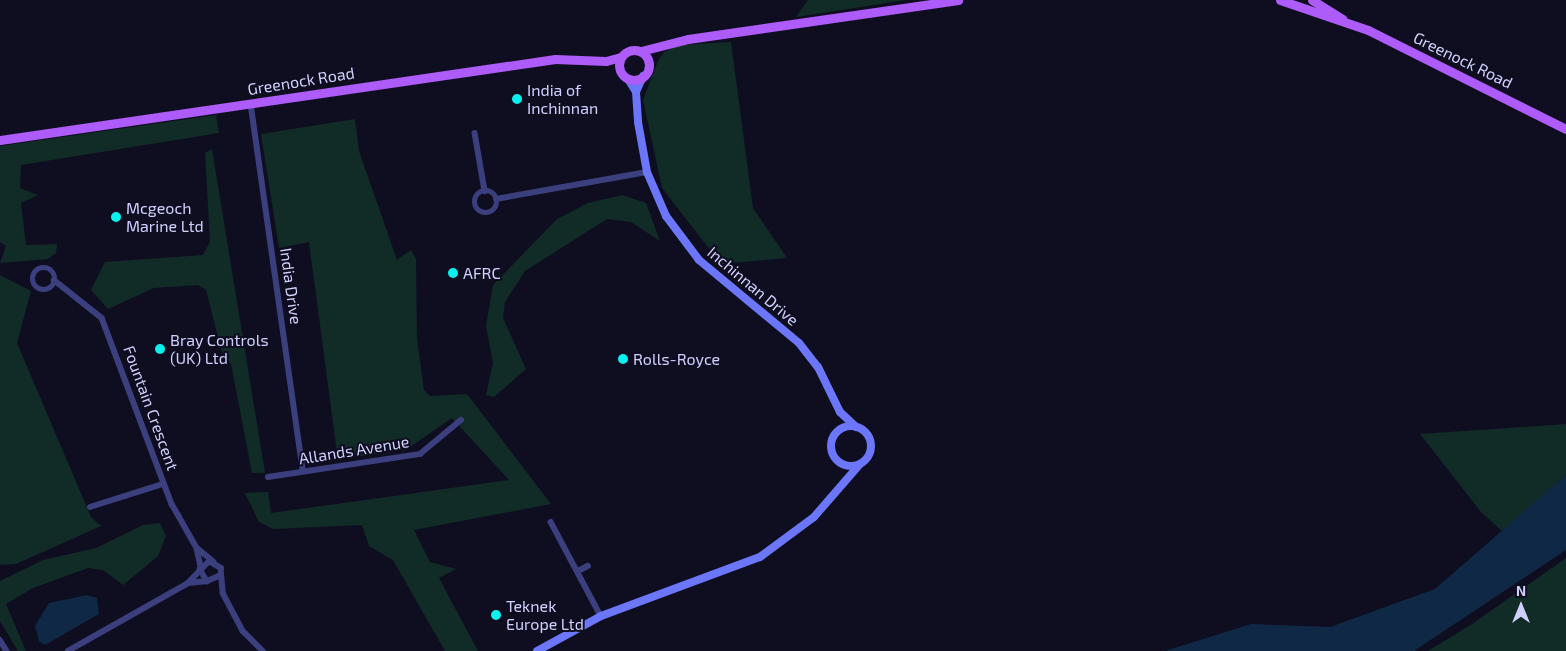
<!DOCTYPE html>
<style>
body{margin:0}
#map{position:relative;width:1566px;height:651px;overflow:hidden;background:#0f0e21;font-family:"Exo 2",sans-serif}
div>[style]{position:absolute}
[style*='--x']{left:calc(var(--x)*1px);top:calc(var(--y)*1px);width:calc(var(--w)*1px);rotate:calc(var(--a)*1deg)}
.green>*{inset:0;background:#112b27}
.water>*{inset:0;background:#0e2845}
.street>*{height:5.5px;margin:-2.75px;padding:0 2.75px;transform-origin:2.75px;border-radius:2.75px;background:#3b3f7e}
.street>.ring{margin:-2.75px;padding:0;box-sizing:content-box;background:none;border:5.5px solid #3b3f7e;border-radius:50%}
.secondary>*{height:8px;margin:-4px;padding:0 4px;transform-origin:4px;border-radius:4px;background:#6b76f9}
.secondary>.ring{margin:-4px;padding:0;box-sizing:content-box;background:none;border:8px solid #6b76f9;border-radius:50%}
.primary>*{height:9px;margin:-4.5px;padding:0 4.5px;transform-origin:4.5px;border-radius:4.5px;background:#ad5bf9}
.primary>.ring{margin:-4.5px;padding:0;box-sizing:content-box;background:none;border:9px solid #ad5bf9;border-radius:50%}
.dots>*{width:14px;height:14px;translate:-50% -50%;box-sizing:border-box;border:2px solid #0f0e21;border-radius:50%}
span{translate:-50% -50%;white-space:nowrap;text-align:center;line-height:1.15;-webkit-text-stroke:4px #0f0e21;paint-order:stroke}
.street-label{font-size:16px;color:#d0d0fd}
.poi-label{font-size:16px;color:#d0d0fd}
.left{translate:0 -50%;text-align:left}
.north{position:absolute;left:1496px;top:581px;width:50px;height:50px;-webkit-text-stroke:4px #0f0e21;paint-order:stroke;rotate:0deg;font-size:14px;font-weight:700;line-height:20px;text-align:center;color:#d0d0fd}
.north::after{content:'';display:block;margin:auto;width:18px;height:22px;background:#d0d0fd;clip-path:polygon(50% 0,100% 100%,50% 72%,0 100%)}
</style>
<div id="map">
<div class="green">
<i style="clip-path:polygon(808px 0,906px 0,796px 17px)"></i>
<i style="clip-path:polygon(731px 42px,753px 208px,787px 258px,721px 264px,662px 188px,643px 100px,658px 61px,664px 52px,679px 45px)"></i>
<i style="clip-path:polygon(216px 115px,219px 133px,21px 165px,20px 188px,38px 195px,21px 203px,26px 245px,57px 244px,56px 253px,48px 259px,0 263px,6px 246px,0 242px,0 146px)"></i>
<i style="clip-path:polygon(355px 119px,359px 151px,397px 260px,411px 250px,416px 259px,417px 339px,424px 390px,430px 396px,467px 394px,551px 504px,414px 530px,430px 562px,456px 569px,439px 578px,478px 651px,445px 651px,393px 560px,369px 546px,362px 525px,273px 529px,259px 522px,245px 493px,268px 492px,271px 513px,509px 480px,452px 418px,407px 449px,338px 460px,309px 242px,279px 248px,261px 134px)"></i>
<i style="clip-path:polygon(212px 149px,265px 473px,252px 473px,231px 364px,222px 352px,206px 290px,198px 285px,154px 288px,108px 309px,91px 290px,105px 262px,203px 255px,210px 242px,205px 153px)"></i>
<i style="clip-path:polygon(622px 195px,646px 203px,660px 241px,631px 222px,607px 219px,525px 271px,505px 302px,503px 318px,526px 369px,494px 397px,486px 395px,493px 363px,486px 326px,493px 285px,557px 219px,588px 203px)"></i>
<i style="clip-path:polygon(0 275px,31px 291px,17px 343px,91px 517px,101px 526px,16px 564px,0 565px)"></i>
<i style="clip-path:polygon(1566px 424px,1566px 475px,1503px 532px,1481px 512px,1420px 434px)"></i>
<i style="clip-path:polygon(160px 523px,166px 536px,158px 556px,123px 585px,103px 570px,88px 568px,33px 588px,6px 604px,26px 651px,18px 651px,0 621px,0 581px,43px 560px,96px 548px,143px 525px)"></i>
<i style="clip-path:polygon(1566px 558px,1566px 651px,1428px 651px,1472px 624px)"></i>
</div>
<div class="water">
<i style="clip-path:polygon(1566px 475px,1566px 550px,1414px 651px,1165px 651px,1251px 624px,1330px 627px,1435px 589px)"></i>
<i style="clip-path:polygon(87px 595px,97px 598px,99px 614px,45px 645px,39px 641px,35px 626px,49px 603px)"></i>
</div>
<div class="street">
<i style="--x:251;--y:104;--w:371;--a:81.9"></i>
<i style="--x:475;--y:133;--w:59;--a:80.2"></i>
<i class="ring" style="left:475px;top:191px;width:16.5px;height:16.5px"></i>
<i style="--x:496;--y:199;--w:153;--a:-10.1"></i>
<i class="ring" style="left:33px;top:268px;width:16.5px;height:16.5px"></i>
<i style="--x:54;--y:280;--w:61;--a:38.4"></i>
<i style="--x:102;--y:318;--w:199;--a:69.4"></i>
<i style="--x:172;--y:504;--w:51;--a:60.4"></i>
<i style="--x:197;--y:548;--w:21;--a:39"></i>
<i style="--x:268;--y:477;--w:154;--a:-8.6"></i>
<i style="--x:420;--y:454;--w:53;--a:-39.7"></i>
<i style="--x:90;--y:507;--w:77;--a:-17.5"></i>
<i style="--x:551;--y:522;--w:106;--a:62"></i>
<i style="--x:197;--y:548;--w:19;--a:78"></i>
<i style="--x:200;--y:569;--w:14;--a:60"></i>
<i style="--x:207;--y:581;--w:15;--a:-23"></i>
<i style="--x:578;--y:571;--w:11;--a:-27"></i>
<i style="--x:188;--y:583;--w:19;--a:-6"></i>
<i style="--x:0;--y:640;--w:13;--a:58"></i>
<i style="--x:68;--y:651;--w:138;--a:-29.5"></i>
<i style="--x:188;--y:583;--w:30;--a:-46"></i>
<i style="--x:209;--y:561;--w:14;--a:30"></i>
<i style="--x:221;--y:568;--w:25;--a:85"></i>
<i style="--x:223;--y:593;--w:43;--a:62.2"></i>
<i style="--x:243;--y:631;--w:28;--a:45"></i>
</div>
<div class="secondary">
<i style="--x:643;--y:76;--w:17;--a:114"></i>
<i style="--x:636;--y:92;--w:30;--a:86"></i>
<i style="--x:638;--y:122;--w:51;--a:79.8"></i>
<i style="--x:647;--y:172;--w:48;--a:66.6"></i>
<i style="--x:666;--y:216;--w:55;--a:53.1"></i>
<i style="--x:699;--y:260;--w:130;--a:39.7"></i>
<i style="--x:799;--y:343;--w:31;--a:52"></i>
<i style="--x:818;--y:367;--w:50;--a:63.9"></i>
<i style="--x:840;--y:412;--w:22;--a:43"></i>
<i style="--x:628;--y:79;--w:15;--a:58"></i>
<i class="ring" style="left:831px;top:426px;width:32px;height:32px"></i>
<i style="--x:537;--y:651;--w:73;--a:-28.7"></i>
<i style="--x:601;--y:616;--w:170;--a:-20.4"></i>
<i style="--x:760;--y:557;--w:67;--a:-36.5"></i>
<i style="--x:814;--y:517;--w:70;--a:-49"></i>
</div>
<div class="primary">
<i style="--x:1280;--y:0;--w:93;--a:18.8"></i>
<i style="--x:1368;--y:30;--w:221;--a:26.6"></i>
<i style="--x:1312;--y:0;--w:36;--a:32"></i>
<i class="ring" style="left:619px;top:50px;width:21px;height:21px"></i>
<i style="--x:641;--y:51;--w:49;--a:-14.3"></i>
<i style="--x:688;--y:39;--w:273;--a:-8.2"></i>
<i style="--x:0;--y:140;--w:561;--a:-8.3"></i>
<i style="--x:555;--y:59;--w:51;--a:2.2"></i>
<i style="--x:606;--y:61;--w:16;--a:-15"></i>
</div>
<div class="dots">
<i style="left:517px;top:99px;background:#09f0ef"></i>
<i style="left:116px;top:217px;background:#09f0ef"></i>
<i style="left:453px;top:273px;background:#09f0ef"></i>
<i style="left:160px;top:349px;background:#09f0ef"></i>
<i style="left:623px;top:359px;background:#09f0ef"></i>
<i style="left:496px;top:615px;background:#09f0ef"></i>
</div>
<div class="street-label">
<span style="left:1463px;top:60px;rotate:26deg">Greenock Road</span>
<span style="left:301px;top:81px;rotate:-9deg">Greenock Road</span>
<span style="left:291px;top:286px;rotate:82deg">India Drive</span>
<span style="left:753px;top:286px;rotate:40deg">Inchinnan Drive</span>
<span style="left:151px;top:408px;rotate:70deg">Fountain Crescent</span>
<span style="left:354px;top:450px;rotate:-9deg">Allands Avenue</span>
</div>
<div class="poi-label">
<span class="left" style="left:527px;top:99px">India of<br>Inchinnan</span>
<span class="left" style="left:126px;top:217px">Mcgeoch<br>Marine Ltd</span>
<span class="left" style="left:463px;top:273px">AFRC</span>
<span class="left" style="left:170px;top:349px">Bray Controls<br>(UK) Ltd</span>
<span class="left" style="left:633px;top:359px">Rolls-Royce</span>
<span class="left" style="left:506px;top:615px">Teknek<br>Europe Ltd</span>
</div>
<div class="north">N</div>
</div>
